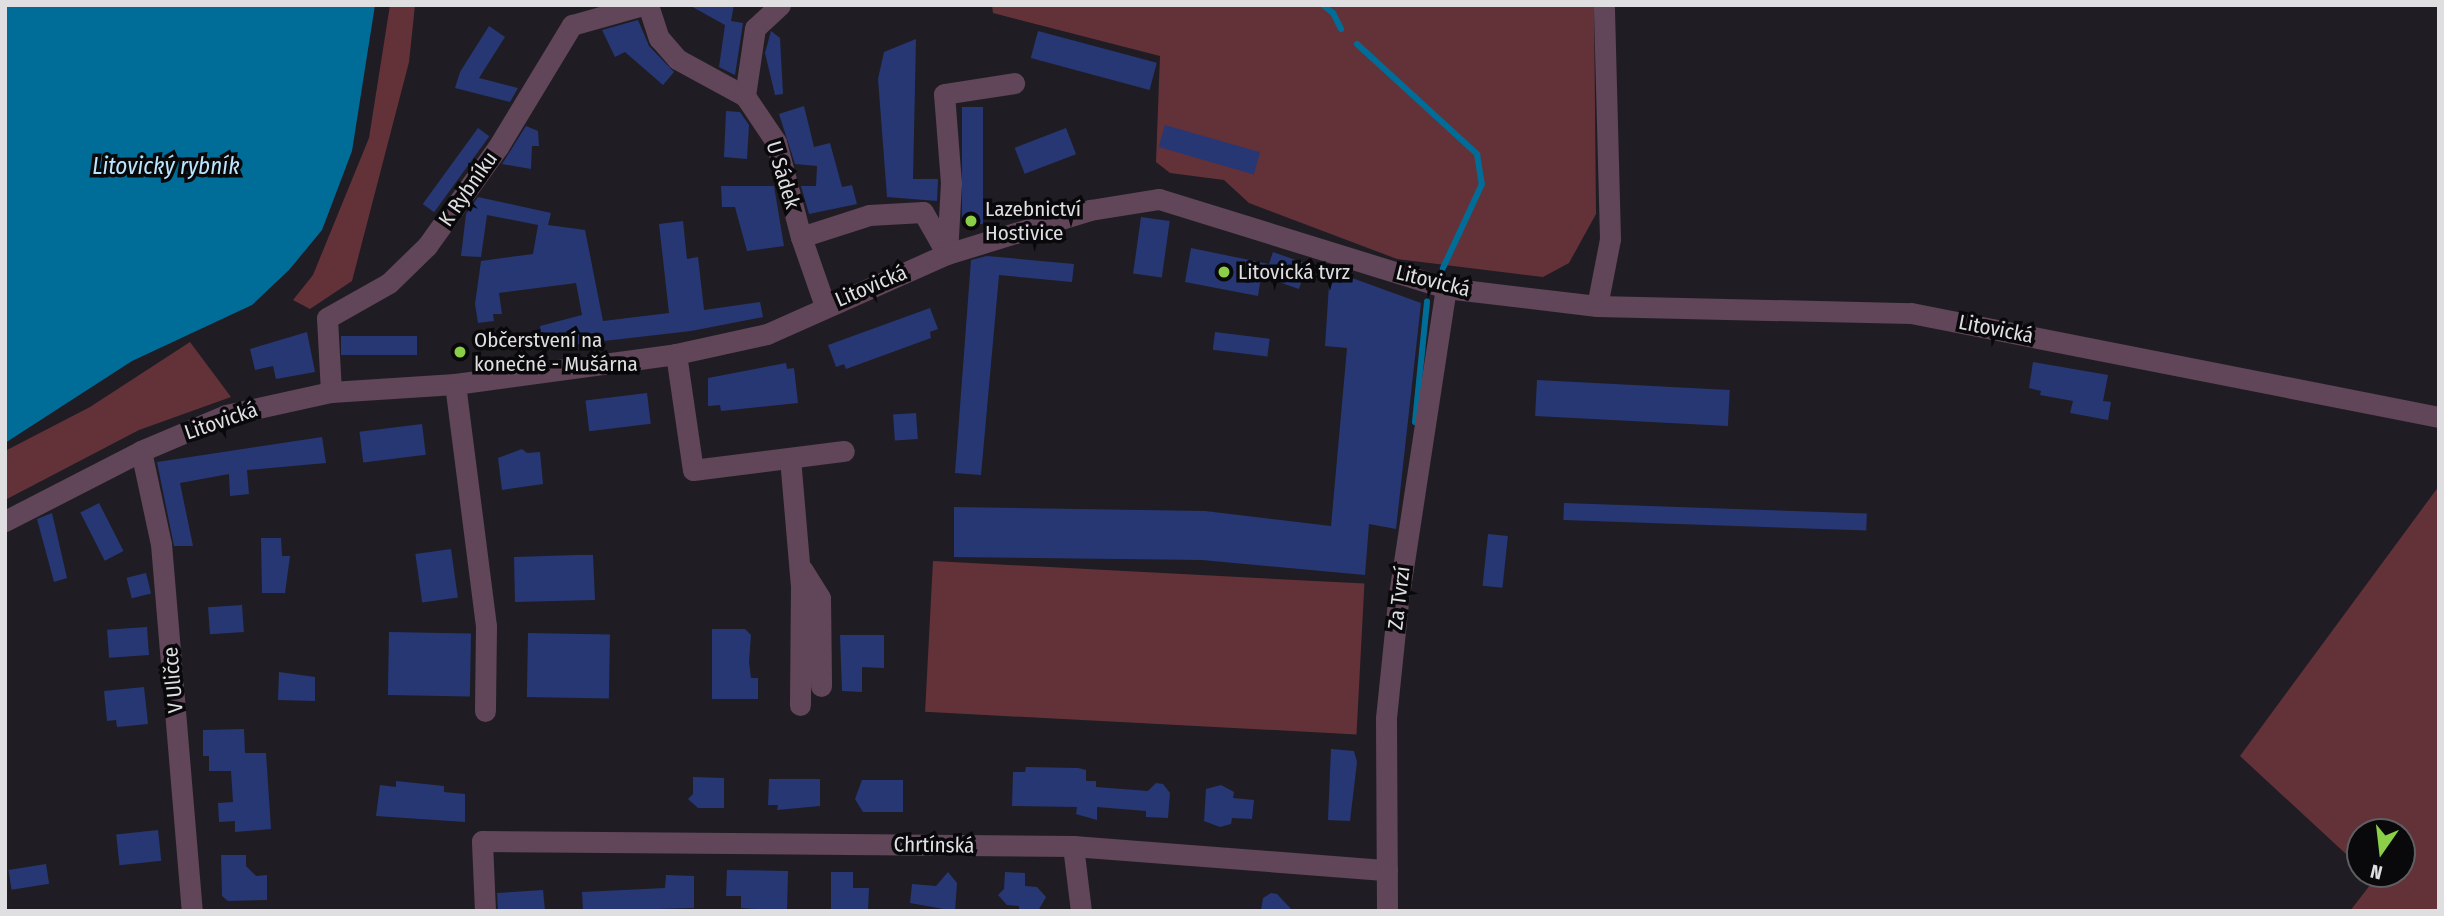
<!DOCTYPE html>
<meta charset="utf-8">
<style>
body{margin:0}
#map{position:relative;width:2444px;height:916px;overflow:hidden;background:#1f1d23;font-family:"Fira Sans Condensed",sans-serif}
div>[style]{position:absolute}
[style*='--x']{left:calc(var(--x)*1px);top:calc(var(--y)*1px);width:calc(var(--w)*1px);rotate:calc(var(--a)*1deg)}
.green>*{inset:0;background:#633239;transform-origin:0 0}
.water>*{inset:0;background:#006d99}
.stream>*{height:6px;margin:-3px;padding:0 3px;transform-origin:3px;border-radius:3px;background:#006d99}
.building>*{inset:0;background:#263774;transform-origin:0 0}
.minor>*{height:21px;margin:-10.5px;padding:0 10.5px;transform-origin:10.5px;border-radius:10.5px;background:#614559}
.tertiary>*{height:21px;margin:-10.5px;padding:0 10.5px;transform-origin:10.5px;border-radius:10.5px;background:#614559}
.dots>*{width:19px;height:19px;translate:-50% -50%;box-sizing:border-box;border:4px solid #09080a;border-radius:50%}
span{translate:-50% -50%;white-space:nowrap;text-align:center;line-height:1.15;-webkit-text-stroke:7px #09080a;paint-order:stroke}
.street-label{font-size:21px;color:#dfdee1}
.poi-label{font-size:21px;color:#dfdee1}
.left{translate:0 -50%;text-align:left}
.water-label{font-size:23px;color:#bce5fe;font-style:italic}
.frame{position:absolute;inset:0;border:7px solid #dfdee1;pointer-events:none}
.north{position:absolute;left:2346px;top:818px;width:70px;height:70px;box-sizing:border-box;background:#09080a;border:2px solid #5f5e60;border-radius:50%;rotate:194deg;font-size:19px;font-weight:700;line-height:28px;text-align:center;color:#dfdee1}
.north::after{content:'';display:block;margin:auto;width:24px;height:32px;background:#8bce47;clip-path:polygon(50% 0,100% 100%,50% 72%,0 100%)}
</style>
<div id="map">
<div class="green">
<i style="clip-path:polygon(390px 5px,415px 5px,409px 62px,352px 281px,310px 309px,293px 300px,313px 275px,369px 138px)"></i>
<i style="clip-path:polygon(992px 5px,1594px 5px,1596px 214px,1569px 263px,1543px 277px,1397px 259px,1249px 203px,1224px 180px,1170px 173px,1156px 162px,1160px 56px,993px 13px)"></i>
<i style="clip-path:polygon(190px 342px,231px 397px,139px 430px,5px 500px,5px 451px,90px 407px)"></i>
<i style="clip-path:polygon(2439px 486px,2439px 911px,2350px 911px,2374px 880px,2368px 874px,2402px 874px,2402px 832px,2360px 832px,2360px 867px,2240px 756px)"></i>
<i style="left:933px;top:561px;width:432px;height:151px;rotate:3deg"></i>
</div>
<div class="water">
<i style="clip-path:polygon(5px 5px,375px 5px,352px 151px,322px 230px,289px 270px,252px 305px,132px 361px,5px 443px)"></i>
</div>
<div class="stream">
<i style="--x:1323;--y:5;--w:13;--a:39"></i>
<i style="--x:1333;--y:13;--w:18;--a:63"></i>
<i style="--x:1357;--y:44;--w:163;--a:42.5"></i>
<i style="--x:1477;--y:154;--w:30;--a:81"></i>
<i style="--x:1482;--y:184;--w:93;--a:114.9"></i>
<i style="--x:1415;--y:422;--w:121;--a:-84.3"></i>
</div>
<div class="building">
<i style="clip-path:polygon(689px 5px,734px 5px,731px 21px,743px 23px,735px 75px,719px 67px,725px 25px)"></i>
<i style="clip-path:polygon(638px 20px,649px 46px,674px 72px,663px 85px,625px 52px,615px 57px,602px 30px)"></i>
<i style="clip-path:polygon(489px 26px,505px 37px,479px 78px,518px 88px,510px 102px,455px 88px,460px 72px)"></i>
<i style="clip-path:polygon(771px 31px,780px 38px,783px 94px,775px 95px,765px 53px)"></i>
<i style="left:1038px;top:31px;width:123px;height:28px;rotate:15deg"></i>
<i style="clip-path:polygon(916px 39px,913px 179px,938px 179px,937px 201px,887px 197px,878px 79px,884px 52px)"></i>
<i style="clip-path:polygon(804px 106px,814px 147px,830px 143px,842px 187px,852px 185px,857px 204px,809px 214px,801px 186px,816px 186px,817px 166px,795px 164px,779px 114px)"></i>
<i style="left:962px;top:107px;width:21px;height:117px"></i>
<i style="clip-path:polygon(726px 111px,740px 112px,749px 125px,747px 159px,724px 157px)"></i>
<i style="left:1165px;top:125px;width:99px;height:23px;rotate:16deg"></i>
<i style="clip-path:polygon(526px 126px,538px 131px,539px 146px,532px 146px,531px 169px,502px 164px)"></i>
<i style="left:478px;top:128px;width:14px;height:94px;rotate:36deg"></i>
<i style="left:1066px;top:128px;width:28px;height:55px;rotate:69deg"></i>
<i style="clip-path:polygon(721px 186px,774px 186px,784px 246px,747px 251px,735px 207px,722px 207px)"></i>
<i style="clip-path:polygon(478px 197px,551px 213px,548px 225px,585px 230px,603px 321px,669px 313px,659px 224px,683px 221px,687px 259px,698px 257px,704px 310px,760px 302px,763px 317px,691px 331px,543px 348px,540px 326px,582px 315px,576px 283px,499px 293px,502px 314px,493px 314px,494px 321px,478px 323px,475px 304px,481px 261px,533px 254px,538px 225px,487px 215px,481px 257px,461px 256px,466px 214px)"></i>
<i style="left:1141px;top:217px;width:29px;height:57px;rotate:8deg"></i>
<i style="clip-path:polygon(1191px 248px,1269px 264px,1273px 252px,1307px 264px,1299px 289px,1261px 276px,1258px 296px,1185px 282px)"></i>
<i style="clip-path:polygon(987px 256px,1074px 264px,1072px 282px,999px 275px,981px 475px,955px 473px,971px 260px)"></i>
<i style="clip-path:polygon(1330px 270px,1421px 303px,1396px 529px,1369px 524px,1365px 575px,1202px 560px,954px 557px,954px 507px,1205px 511px,1331px 526px,1347px 348px,1325px 346px)"></i>
<i style="clip-path:polygon(930px 308px,938px 329px,930px 332px,931px 338px,846px 369px,844px 364px,836px 367px,828px 345px)"></i>
<i style="clip-path:polygon(307px 332px,315px 372px,276px 379px,273px 366px,255px 370px,250px 349px)"></i>
<i style="left:1215px;top:332px;width:55px;height:18px;rotate:7deg"></i>
<i style="left:417px;top:336px;width:19px;height:76px;rotate:90deg"></i>
<i style="clip-path:polygon(2033px 362px,2108px 375px,2103px 401px,2111px 402px,2108px 420px,2070px 413px,2073px 401px,2040px 395px,2041px 391px,2029px 388px)"></i>
<i style="clip-path:polygon(786px 363px,787px 369px,794px 368px,798px 403px,721px 411px,720px 405px,708px 406px,708px 378px)"></i>
<i style="left:1537px;top:380px;width:193px;height:36px;rotate:3deg"></i>
<i style="left:647px;top:393px;width:31px;height:62px;rotate:83deg"></i>
<i style="left:916px;top:413px;width:26px;height:23px;rotate:86deg"></i>
<i style="left:422px;top:424px;width:31px;height:63px;rotate:83deg"></i>
<i style="clip-path:polygon(322px 437px,326px 463px,247px 470px,249px 494px,230px 496px,229px 474px,180px 483px,193px 546px,174px 546px,157px 462px)"></i>
<i style="clip-path:polygon(522px 449px,527px 453px,540px 452px,543px 484px,502px 490px,498px 458px)"></i>
<i style="left:99px;top:503px;width:54px;height:21px;rotate:63deg"></i>
<i style="left:1564px;top:503px;width:303px;height:17px;rotate:2deg"></i>
<i style="clip-path:polygon(52px 513px,67px 578px,54px 582px,37px 519px)"></i>
<i style="left:1488px;top:534px;width:20px;height:52px;rotate:6deg"></i>
<i style="clip-path:polygon(261px 538px,281px 538px,282px 556px,290px 556px,285px 593px,262px 593px)"></i>
<i style="left:451px;top:549px;width:49px;height:36px;rotate:82deg"></i>
<i style="clip-path:polygon(577px 555px,593px 555px,595px 600px,515px 602px,514px 557px)"></i>
<i style="left:146px;top:573px;width:21px;height:20px;rotate:76deg"></i>
<i style="left:242px;top:605px;width:27px;height:34px;rotate:86deg"></i>
<i style="left:147px;top:627px;width:28px;height:40px;rotate:86deg"></i>
<i style="clip-path:polygon(712px 629px,745px 629px,751px 635px,749px 662px,751px 678px,758px 678px,758px 699px,712px 699px)"></i>
<i style="left:389px;top:632px;width:82px;height:63px;rotate:1deg"></i>
<i style="left:528px;top:633px;width:82px;height:64px;rotate:1deg"></i>
<i style="clip-path:polygon(840px 635px,884px 635px,884px 668px,862px 667px,862px 692px,842px 691px)"></i>
<i style="clip-path:polygon(279px 672px,315px 677px,315px 701px,278px 700px)"></i>
<i style="clip-path:polygon(144px 687px,148px 724px,117px 727px,116px 720px,107px 721px,104px 691px)"></i>
<i style="clip-path:polygon(244px 729px,245px 753px,266px 753px,271px 829px,235px 832px,235px 821px,219px 822px,218px 803px,233px 802px,231px 771px,209px 771px,209px 756px,203px 756px,203px 730px)"></i>
<i style="clip-path:polygon(1331px 749px,1354px 751px,1357px 762px,1350px 821px,1328px 820px)"></i>
<i style="clip-path:polygon(1026px 767px,1078px 768px,1086px 770px,1086px 781px,1096px 781px,1096px 787px,1148px 791px,1156px 783px,1163px 784px,1170px 793px,1168px 818px,1146px 817px,1146px 811px,1097px 807px,1097px 820px,1076px 814px,1077px 807px,1012px 806px,1013px 772px,1025px 772px)"></i>
<i style="clip-path:polygon(693px 777px,724px 778px,724px 808px,698px 808px,688px 799px,693px 794px)"></i>
<i style="clip-path:polygon(769px 779px,820px 779px,820px 806px,777px 810px,778px 805px,768px 805px)"></i>
<i style="clip-path:polygon(862px 780px,903px 780px,903px 812px,863px 812px,855px 799px)"></i>
<i style="clip-path:polygon(396px 781px,444px 786px,444px 792px,465px 794px,465px 822px,376px 816px,380px 785px,396px 787px)"></i>
<i style="clip-path:polygon(1221px 785px,1234px 792px,1233px 798px,1254px 800px,1252px 819px,1232px 818px,1231px 824px,1220px 827px,1204px 821px,1206px 789px)"></i>
<i style="left:158px;top:830px;width:31px;height:42px;rotate:84deg"></i>
<i style="clip-path:polygon(221px 855px,246px 855px,246px 866px,256px 876px,267px 875px,267px 900px,228px 901px,222px 896px)"></i>
<i style="left:46px;top:864px;width:20px;height:38px;rotate:81deg"></i>
<i style="clip-path:polygon(727px 870px,788px 871px,787px 911px,741px 908px,741px 896px,726px 896px)"></i>
<i style="clip-path:polygon(831px 872px,853px 872px,853px 888px,869px 888px,868px 910px,831px 909px)"></i>
<i style="clip-path:polygon(948px 872px,957px 883px,955px 911px,910px 903px,912px 884px,936px 886px)"></i>
<i style="clip-path:polygon(1005px 872px,1025px 873px,1025px 886px,1037px 887px,1046px 897px,1038px 911px,1019px 911px,1019px 906px,1007px 905px,998px 895px,1004px 889px)"></i>
<i style="clip-path:polygon(666px 875px,694px 876px,694px 908px,583px 911px,582px 892px,665px 888px)"></i>
<i style="clip-path:polygon(543px 890px,545px 911px,498px 910px,497px 893px)"></i>
<i style="clip-path:polygon(1271px 893px,1277px 894px,1293px 911px,1261px 911px,1263px 898px)"></i>
</div>
<div class="minor">
<i style="--x:648;--y:5;--w:35;--a:72"></i>
<i style="--x:659;--y:38;--w:28;--a:49"></i>
<i style="--x:677;--y:59;--w:77;--a:28.6"></i>
<i style="--x:780;--y:5;--w:34;--a:137"></i>
<i style="--x:755;--y:28;--w:69;--a:98.4"></i>
<i style="--x:745;--y:96;--w:55;--a:56"></i>
<i style="--x:776;--y:142;--w:98;--a:75.3"></i>
<i style="--x:947;--y:254;--w:71;--a:-86.8"></i>
<i style="--x:951;--y:183;--w:89;--a:-94.5"></i>
<i style="--x:944;--y:94;--w:71;--a:-8.9"></i>
<i style="--x:825;--y:306;--w:73;--a:-109.2"></i>
<i style="--x:801;--y:237;--w:71;--a:-17.9"></i>
<i style="--x:869;--y:215;--w:54;--a:-3.2"></i>
<i style="--x:923;--y:212;--w:48;--a:60.3"></i>
<i style="--x:676;--y:354;--w:117;--a:81.7"></i>
<i style="--x:693;--y:470;--w:152;--a:-7.2"></i>
<i style="--x:455;--y:384;--w:244;--a:82.7"></i>
<i style="--x:486;--y:626;--w:85;--a:90.7"></i>
<i style="--x:331;--y:392;--w:74;--a:-93.1"></i>
<i style="--x:327;--y:318;--w:71;--a:-29.4"></i>
<i style="--x:389;--y:283;--w:53;--a:-44.2"></i>
<i style="--x:427;--y:246;--w:122;--a:-54.4"></i>
<i style="--x:498;--y:147;--w:143;--a:-58.8"></i>
<i style="--x:572;--y:25;--w:74;--a:-15.7"></i>
<i style="--x:141;--y:451;--w:95;--a:77.9"></i>
<i style="--x:161;--y:544;--w:368;--a:85.2"></i>
<i style="--x:790;--y:458;--w:128;--a:85.1"></i>
<i style="--x:801;--y:586;--w:119;--a:90.5"></i>
<i style="--x:802;--y:569;--w:34;--a:58"></i>
<i style="--x:820;--y:598;--w:88;--a:89.3"></i>
<i style="--x:1073;--y:846;--w:65;--a:83"></i>
<i style="--x:485;--y:911;--w:70;--a:-92.5"></i>
<i style="--x:482;--y:841;--w:591;--a:0.48"></i>
<i style="--x:1073;--y:846;--w:315;--a:4.4"></i>
</div>
<div class="tertiary">
<i style="--x:1597;--y:306;--w:68;--a:-79"></i>
<i style="--x:1610;--y:239;--w:234;--a:-91.5"></i>
<i style="--x:5;--y:521;--w:153;--a:-27.2"></i>
<i style="--x:141;--y:451;--w:92;--a:-23"></i>
<i style="--x:226;--y:415;--w:107;--a:-12.4"></i>
<i style="--x:331;--y:392;--w:124;--a:-3.7"></i>
<i style="--x:455;--y:384;--w:223;--a:-7.7"></i>
<i style="--x:676;--y:354;--w:93;--a:-12.4"></i>
<i style="--x:767;--y:334;--w:197;--a:-24"></i>
<i style="--x:947;--y:254;--w:150;--a:-17.1"></i>
<i style="--x:1090;--y:210;--w:70;--a:-9.1"></i>
<i style="--x:1159;--y:199;--w:300;--a:17.2"></i>
<i style="--x:1446;--y:288;--w:152;--a:6.8"></i>
<i style="--x:1597;--y:306;--w:314;--a:1.3"></i>
<i style="--x:1911;--y:313;--w:538;--a:11.14"></i>
<i style="--x:1387;--y:911;--w:193;--a:-90.3"></i>
<i style="--x:1386;--y:718;--w:118;--a:-84.1"></i>
<i style="--x:1398;--y:601;--w:317;--a:-81.3"></i>
</div>
<div class="dots">
<i style="left:971px;top:221px;background:#8bce47"></i>
<i style="left:1224px;top:272px;background:#8bce47"></i>
<i style="left:460px;top:352px;background:#8bce47"></i>
</div>
<div class="street-label">
<span style="left:783px;top:175px;rotate:73deg">U Sádek</span>
<span style="left:468px;top:189px;rotate:-55deg">K Rybníku</span>
<span style="left:1433px;top:281px;rotate:14deg">Litovická</span>
<span style="left:871px;top:286px;rotate:-23deg">Litovická</span>
<span style="left:1996px;top:329px;rotate:11deg">Litovická</span>
<span style="left:221px;top:421px;rotate:-19deg">Litovická</span>
<span style="left:1399px;top:598px;rotate:-83deg">Za Tvrzí</span>
<span style="left:173px;top:680px;rotate:-95deg">V Uličce</span>
<span style="left:934px;top:845px;rotate:1deg">Chrtínská</span>
</div>
<div class="poi-label">
<span class="left" style="left:985px;top:221px">Lazebnictví<br>Hostivice</span>
<span class="left" style="left:1238px;top:272px">Litovická tvrz</span>
<span class="left" style="left:474px;top:352px">Občerstvení na<br>konečné - Mušárna</span>
</div>
<div class="water-label">
<span style="left:166px;top:166px">Litovický rybník</span>
</div>
<div class="frame"></div>
<div class="north">N</div>
</div>
